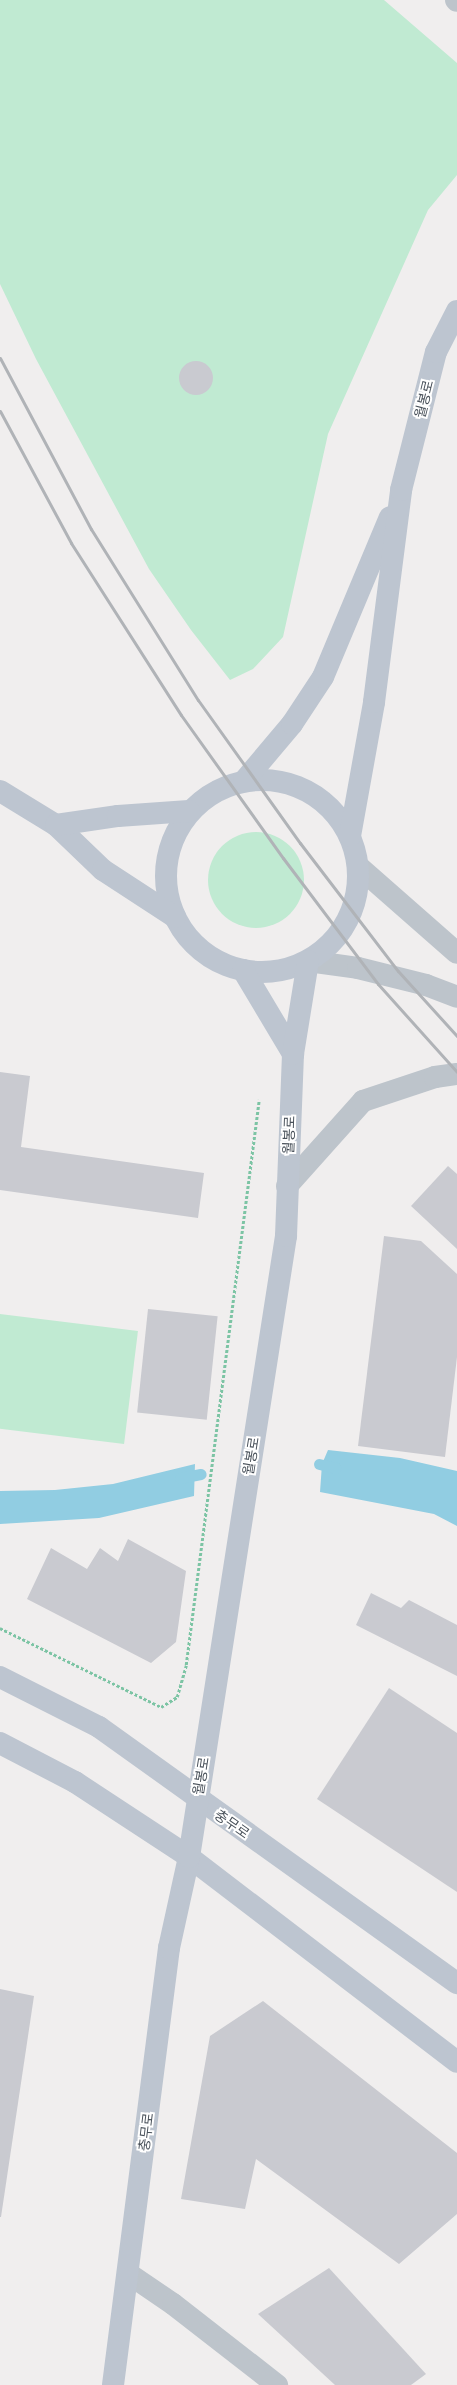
<!DOCTYPE html>
<meta charset="utf-8">
<style>
body{margin:0}
#map{position:relative;width:457px;height:2385px;overflow:hidden;background:#f0eeee;font-family:Cabin,"Noto Sans KR",sans-serif}
div>[style]{position:absolute}
[style*='--x']{left:calc(var(--x)*1px);top:calc(var(--y)*1px);width:calc(var(--w)*1px);rotate:calc(var(--a)*1deg)}
.green>*{inset:0;background:#c0ead2;transform-origin:0 0}
.round{border-radius:50%}
.water>*{inset:0;background:#91cde2}
.stream>*{height:11px;margin:-5.5px;padding:0 5.5px;transform-origin:5.5px;border-radius:5.5px;background:#91cde2}
.building>*{inset:0;background:#c9cad0;transform-origin:0 0}
.path>*{height:2.5px;margin-top:-1.25px;transform-origin:0;background:repeating-linear-gradient(90deg,#7cc4a4 0 3px,transparent 0 5px)}
.street>*{height:22px;margin:-11px;padding:0 11px;transform-origin:11px;border-radius:11px;background:#bdc4cb}
.secondary>*{height:22px;margin:-11px;padding:0 11px;transform-origin:11px;border-radius:11px;background:#bdc5d0}
.secondary>.ring{margin:-11px;padding:0;box-sizing:content-box;background:none;border:22px solid #bdc5d0;border-radius:50%}
.rail>*{height:3px;margin:-1.5px;padding:0 1.5px;transform-origin:1.5px;border-radius:1.5px;background:#b0b3b7}
span{translate:-50% -50%;white-space:nowrap;text-align:center;line-height:1.15;-webkit-text-stroke:4px #fff;paint-order:stroke}
.street-label{font-size:14px;color:#485059}
</style>
<div id="map">
<div class="green">
<i style="clip-path:polygon(0 0,384px 0,457px 63px,457px 175px,428px 210px,328px 434px,283px 637px,253px 669px,230px 680px,191px 630px,149px 569px,36px 359px,0 284px)"></i>
<i class="round" style="left:208px;top:832px;width:96px;height:96px"></i>
<i style="left:0;top:1314px;width:139px;height:114px;rotate:7deg"></i>
</div>
<div class="water">
<i style="clip-path:polygon(328px 1450px,400px 1458px,457px 1471px,457px 1526px,434px 1514px,320px 1492px,322px 1464px)"></i>
<i style="clip-path:polygon(195px 1464px,194px 1496px,99px 1518px,0 1524px,0 1491px,55px 1490px,113px 1484px)"></i>
</div>
<div class="stream">
<i style="--x:319;--y:1464;--w:17;--a:13"></i>
<i style="--x:180;--y:1478;--w:21;--a:-11"></i>
</div>
<div class="building">
<i class="round" style="left:179px;top:361px;width:34px;height:34px"></i>
<i style="clip-path:polygon(0 1072px,30px 1076px,21px 1147px,204px 1173px,198px 1218px,0 1190px)"></i>
<i style="clip-path:polygon(448px 1166px,457px 1174px,457px 1249px,411px 1206px)"></i>
<i style="clip-path:polygon(384px 1236px,421px 1241px,457px 1274px,457px 1357px,445px 1457px,358px 1446px)"></i>
<i style="left:148px;top:1309px;width:70px;height:104px;rotate:6deg"></i>
<i style="clip-path:polygon(128px 1539px,186px 1571px,176px 1642px,151px 1663px,27px 1599px,51px 1548px,87px 1569px,100px 1548px,118px 1561px)"></i>
<i style="clip-path:polygon(371px 1593px,401px 1608px,409px 1600px,457px 1625px,457px 1676px,356px 1625px)"></i>
<i style="clip-path:polygon(389px 1688px,457px 1733px,457px 1892px,317px 1799px)"></i>
<i style="clip-path:polygon(0 1989px,34px 1996px,1px 2217px,0 2217px)"></i>
<i style="clip-path:polygon(263px 2001px,457px 2153px,457px 2214px,399px 2264px,256px 2159px,245px 2209px,181px 2199px,210px 2036px)"></i>
<i style="clip-path:polygon(329px 2268px,426px 2374px,411px 2385px,335px 2385px,258px 2314px)"></i>
</div>
<div class="path">
<i style="--x:0;--y:1628;--w:179;--a:26.1"></i>
<i style="--x:161;--y:1707;--w:19;--a:-32"></i>
<i style="--x:177;--y:1697;--w:33;--a:-74"></i>
<i style="--x:186;--y:1665;--w:570;--a:-82.64"></i>
</div>
<div class="street">
<i style="--x:456;--y:0;--w:1;--a:45"></i>
<i style="--x:359;--y:867;--w:130;--a:41.3"></i>
<i style="--x:308;--y:961;--w:50;--a:8"></i>
<i style="--x:358;--y:968;--w:70;--a:14"></i>
<i style="--x:426;--y:985;--w:33;--a:21"></i>
<i style="--x:287;--y:1186;--w:114;--a:-48.2"></i>
<i style="--x:363;--y:1101;--w:76;--a:-18.4"></i>
<i style="--x:435;--y:1077;--w:22;--a:-8"></i>
<i style="--x:129;--y:2274;--w:53;--a:34.3"></i>
<i style="--x:173;--y:2304;--w:132;--a:37.9"></i>
</div>
<div class="secondary">
<i class="ring" style="left:166px;top:780px;width:170px;height:170px"></i>
<i style="--x:244;--y:781;--w:75;--a:-49.9"></i>
<i style="--x:292;--y:724;--w:56;--a:-56.6"></i>
<i style="--x:323;--y:677;--w:173;--a:-67.3"></i>
<i style="--x:0;--y:791;--w:66;--a:31.3"></i>
<i style="--x:56;--y:825;--w:65;--a:43.8"></i>
<i style="--x:103;--y:870;--w:86;--a:33.1"></i>
<i style="--x:56;--y:825;--w:63;--a:-8.3"></i>
<i style="--x:118;--y:816;--w:71;--a:-4"></i>
<i style="--x:350;--y:836;--w:136;--a:-79.8"></i>
<i style="--x:374;--y:702;--w:214;--a:-82.7"></i>
<i style="--x:401;--y:490;--w:142;--a:-75.8"></i>
<i style="--x:436;--y:352;--w:46;--a:-62.9"></i>
<i style="--x:243;--y:970;--w:98;--a:59.2"></i>
<i style="--x:0;--y:1677;--w:111;--a:26.8"></i>
<i style="--x:99;--y:1727;--w:440;--a:35.6"></i>
<i style="--x:0;--y:1743;--w:85;--a:27.5"></i>
<i style="--x:75;--y:1782;--w:136;--a:33.3"></i>
<i style="--x:189;--y:1857;--w:337;--a:37.4"></i>
<i style="--x:113;--y:2385;--w:441;--a:-82.7"></i>
<i style="--x:169;--y:1948;--w:93;--a:-77.6"></i>
<i style="--x:189;--y:1857;--w:629;--a:-81.12"></i>
<i style="--x:286;--y:1236;--w:182;--a:-87.8"></i>
<i style="--x:293;--y:1054;--w:94;--a:-80.8"></i>
</div>
<div class="rail">
<i style="--x:0;--y:358;--w:194;--a:62"></i>
<i style="--x:91;--y:529;--w:202;--a:58"></i>
<i style="--x:198;--y:700;--w:176;--a:54.5"></i>
<i style="--x:300;--y:843;--w:161;--a:52.6"></i>
<i style="--x:398;--y:971;--w:88;--a:47.8"></i>
<i style="--x:0;--y:411;--w:150;--a:61.7"></i>
<i style="--x:71;--y:543;--w:204;--a:57.4"></i>
<i style="--x:181;--y:715;--w:176;--a:54.5"></i>
<i style="--x:283;--y:858;--w:158;--a:53"></i>
<i style="--x:378;--y:984;--w:118;--a:48.1"></i>
</div>
<div class="street-label">
<span style="left:424px;top:399px;rotate:-76deg">월봉로</span>
<span style="left:289px;top:1135px;rotate:-88deg">월봉로</span>
<span style="left:251px;top:1456px;rotate:-81deg">월봉로</span>
<span style="left:201px;top:1776px;rotate:-81deg">월봉로</span>
<span style="left:232px;top:1824px;rotate:35deg">충무로</span>
<span style="left:146px;top:2132px;rotate:-83deg">충무로</span>
</div>
</div>
